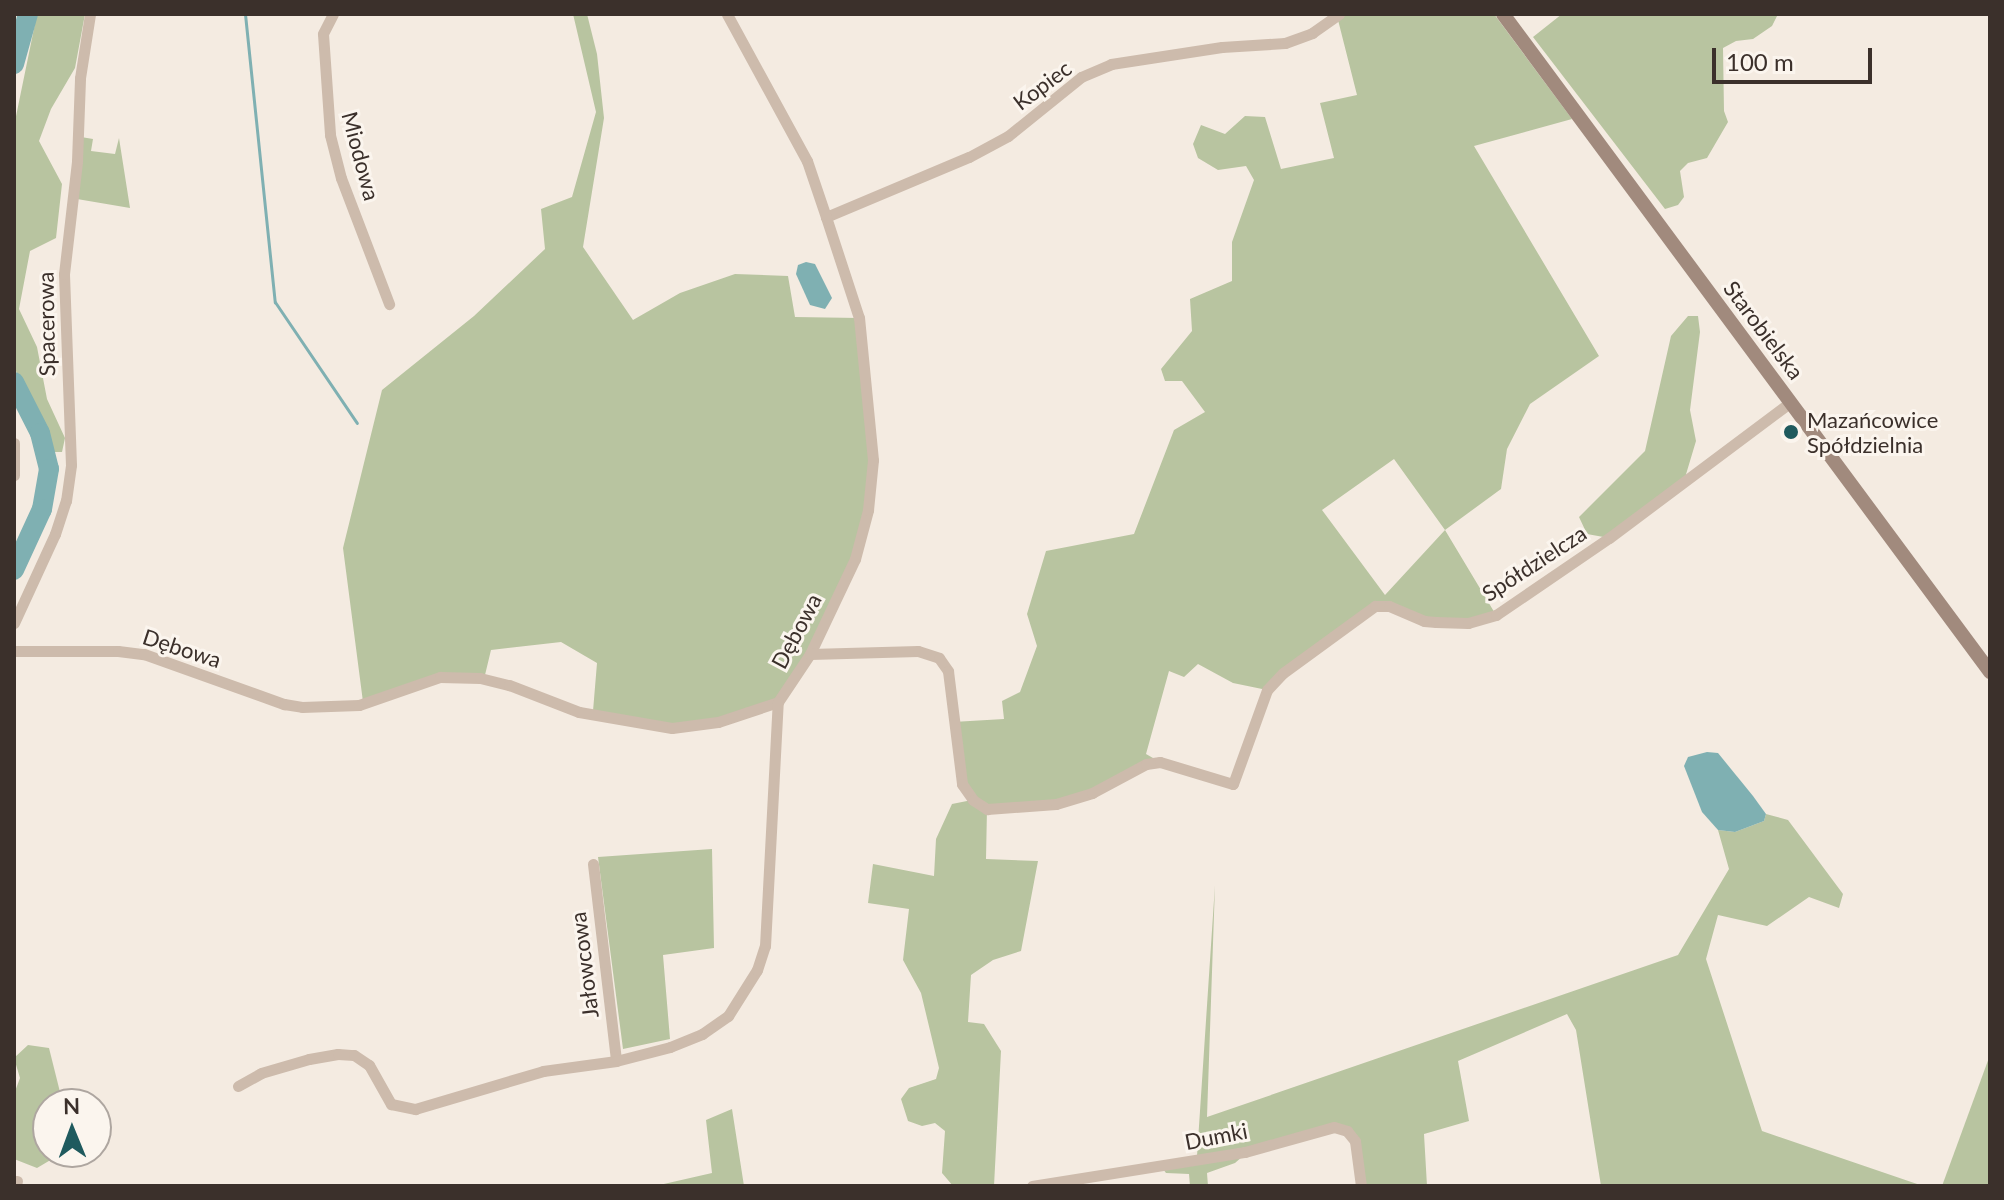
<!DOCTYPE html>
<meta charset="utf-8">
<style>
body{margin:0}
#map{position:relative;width:2004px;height:1200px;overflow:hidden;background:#f4ebe1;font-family:Lato,sans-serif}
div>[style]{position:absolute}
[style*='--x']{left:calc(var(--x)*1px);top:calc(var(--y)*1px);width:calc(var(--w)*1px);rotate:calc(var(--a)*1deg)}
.green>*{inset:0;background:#b8c4a0}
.water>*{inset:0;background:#7fb0b2}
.stream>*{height:3px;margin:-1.5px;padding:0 1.5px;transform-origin:1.5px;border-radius:1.5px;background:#7fb0b2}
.river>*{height:20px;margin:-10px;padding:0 10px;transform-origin:10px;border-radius:10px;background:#7fb0b2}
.street>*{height:11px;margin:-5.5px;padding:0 5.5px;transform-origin:5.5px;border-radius:5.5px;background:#cdbbac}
.secondary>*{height:14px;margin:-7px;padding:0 7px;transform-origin:7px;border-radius:7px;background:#a18a7d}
.dots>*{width:22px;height:22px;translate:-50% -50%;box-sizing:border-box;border:4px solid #fbf5ee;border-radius:50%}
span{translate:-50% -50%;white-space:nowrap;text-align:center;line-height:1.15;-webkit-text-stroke:6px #fbf5ee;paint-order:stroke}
.street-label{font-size:22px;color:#3b302b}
.poi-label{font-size:22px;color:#3b302b}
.left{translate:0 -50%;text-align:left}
.frame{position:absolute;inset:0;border:16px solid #3b302b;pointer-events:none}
.north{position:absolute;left:32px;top:1088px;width:80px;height:80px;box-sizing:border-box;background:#fbf5ee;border:2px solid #aea6a0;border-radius:50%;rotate:359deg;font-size:22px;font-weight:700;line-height:32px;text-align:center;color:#3b302b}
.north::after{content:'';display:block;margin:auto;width:28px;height:36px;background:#1f5a5e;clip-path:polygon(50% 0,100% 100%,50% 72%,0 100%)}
.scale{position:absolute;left:1712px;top:48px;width:160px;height:36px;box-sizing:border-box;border:4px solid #3b302b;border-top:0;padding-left:10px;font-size:24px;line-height:28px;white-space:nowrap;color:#3b302b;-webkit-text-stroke:6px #fbf5ee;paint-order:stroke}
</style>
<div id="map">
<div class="green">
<i style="clip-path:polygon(37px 14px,85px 14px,75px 68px,51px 109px,39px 141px,62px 184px,56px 238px,30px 251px,19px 309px,37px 347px,47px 399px,65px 438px,62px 452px,51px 452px,46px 433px,14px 367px,14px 126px)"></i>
<i style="clip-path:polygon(573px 14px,587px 14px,597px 54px,604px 118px,583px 247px,633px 320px,680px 293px,735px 274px,788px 276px,795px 317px,859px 318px,873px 460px,855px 559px,810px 654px,778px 702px,717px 719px,673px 725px,593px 711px,597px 663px,561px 642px,491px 650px,485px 675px,439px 673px,363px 702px,343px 548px,382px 390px,474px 316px,545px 249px,541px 209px,572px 197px,596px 112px)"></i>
<i style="clip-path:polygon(evenodd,1339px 14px,1494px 14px,1572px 119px,1474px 146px,1599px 356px,1530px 404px,1507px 449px,1501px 489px,1445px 530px,1496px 615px,1436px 622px,1375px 606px,1267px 690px,1233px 683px,1198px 664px,1184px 677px,1169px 671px,1146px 754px,1160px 762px,1056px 804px,987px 809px,986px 859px,1038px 861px,1021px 951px,993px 960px,971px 975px,968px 1022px,984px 1024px,1001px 1051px,994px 1186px,953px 1186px,942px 1173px,945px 1131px,935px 1123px,922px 1126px,908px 1121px,901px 1099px,909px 1088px,936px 1079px,939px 1068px,921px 993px,903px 960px,909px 909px,868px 903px,873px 864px,934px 876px,936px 839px,952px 804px,972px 800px,962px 784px,953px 722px,1004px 719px,1002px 701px,1020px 692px,1037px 646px,1027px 614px,1046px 551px,1134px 534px,1174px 430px,1205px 412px,1182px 381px,1165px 381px,1161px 369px,1192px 331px,1190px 299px,1232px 281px,1232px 242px,1254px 180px,1246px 166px,1218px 170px,1198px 158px,1193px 144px,1201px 125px,1225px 134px,1245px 116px,1265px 117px,1281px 169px,1334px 158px,1320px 103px,1357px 95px,1337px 16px,1339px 14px,1394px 459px,1445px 530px,1385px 595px,1322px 510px,1394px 459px)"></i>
<i style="clip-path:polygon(1562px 14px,1778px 14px,1772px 26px,1753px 39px,1736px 41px,1723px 48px,1724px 111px,1728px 122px,1707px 158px,1688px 163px,1680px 171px,1684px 197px,1678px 205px,1665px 209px,1533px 37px)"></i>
<i style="clip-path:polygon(81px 137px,93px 139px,91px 151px,115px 154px,119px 138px,130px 208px,77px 199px)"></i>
<i style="clip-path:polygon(1688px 316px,1698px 316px,1700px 332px,1690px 410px,1696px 441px,1684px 481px,1609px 538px,1587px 534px,1579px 517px,1645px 451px,1671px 336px)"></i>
<i style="clip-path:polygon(1766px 814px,1788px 820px,1843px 894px,1839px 908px,1809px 897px,1767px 926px,1718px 915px,1706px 959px,1762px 1131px,1923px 1186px,1601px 1186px,1576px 1030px,1567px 1014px,1458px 1061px,1469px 1121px,1424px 1134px,1427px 1186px,1364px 1186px,1349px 1129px,1197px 1156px,1215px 885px,1207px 1117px,1678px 955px,1729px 869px,1718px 830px,1735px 832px,1764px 821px)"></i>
<i style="clip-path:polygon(712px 849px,714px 948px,663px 955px,670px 1039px,623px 1049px,598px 857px)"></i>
<i style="clip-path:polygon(28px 1045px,49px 1048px,63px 1104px,48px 1104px,48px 1152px,64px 1152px,37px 1168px,14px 1159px,14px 1094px,20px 1078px,14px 1058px)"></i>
<i style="clip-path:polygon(1990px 1055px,1990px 1186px,1942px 1186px)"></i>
<i style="clip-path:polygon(732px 1109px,744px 1186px,655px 1186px,712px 1173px,706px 1120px)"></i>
<i style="clip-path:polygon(1243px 1156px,1235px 1163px,1207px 1173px,1208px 1186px,1190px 1186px,1189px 1174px,1166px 1173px,1163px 1169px)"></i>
</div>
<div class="water">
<i style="clip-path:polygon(806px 262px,815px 264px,832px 298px,825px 309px,810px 305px,796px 274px,798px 265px)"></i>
<i style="clip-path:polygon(1707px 752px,1718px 753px,1753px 796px,1766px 814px,1764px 821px,1735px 832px,1718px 830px,1702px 812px,1684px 766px,1688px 757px)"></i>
</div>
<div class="stream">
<i style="--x:245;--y:14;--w:290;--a:84.1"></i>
<i style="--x:275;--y:302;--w:146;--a:55.9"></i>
</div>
<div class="river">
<i style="--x:14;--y:64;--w:52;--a:-74.4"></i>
<i style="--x:14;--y:382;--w:57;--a:63"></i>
<i style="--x:40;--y:433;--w:37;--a:76"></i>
<i style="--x:49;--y:469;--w:41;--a:99.9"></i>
<i style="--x:42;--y:509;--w:67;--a:114.7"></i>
</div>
<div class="street">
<i style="--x:333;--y:14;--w:22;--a:117"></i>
<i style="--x:323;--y:34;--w:101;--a:86"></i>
<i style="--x:330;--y:135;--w:44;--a:75.7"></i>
<i style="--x:341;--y:178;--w:135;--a:69.1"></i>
<i style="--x:826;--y:217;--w:155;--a:-22.8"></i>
<i style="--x:969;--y:157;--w:44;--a:-28.3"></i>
<i style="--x:1008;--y:136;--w:94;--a:-38.9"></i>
<i style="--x:1081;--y:77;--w:33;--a:-23"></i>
<i style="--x:1111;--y:64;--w:112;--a:-8.7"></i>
<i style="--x:1222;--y:47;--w:63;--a:-3.6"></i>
<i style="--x:1285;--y:43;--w:29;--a:-20"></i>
<i style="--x:1312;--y:33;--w:33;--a:-35"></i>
<i style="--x:14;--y:443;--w:32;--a:90"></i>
<i style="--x:14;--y:623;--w:98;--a:-65.3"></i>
<i style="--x:55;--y:534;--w:35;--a:-72"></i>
<i style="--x:66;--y:501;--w:36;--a:-82"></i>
<i style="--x:71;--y:465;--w:191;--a:-92.1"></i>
<i style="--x:64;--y:274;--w:114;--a:-83.4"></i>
<i style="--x:77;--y:161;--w:83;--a:-87.9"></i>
<i style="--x:80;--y:78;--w:65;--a:-81.1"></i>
<i style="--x:14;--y:651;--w:104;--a:0"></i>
<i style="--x:118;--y:651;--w:26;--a:7"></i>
<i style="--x:144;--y:654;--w:149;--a:19.7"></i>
<i style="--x:284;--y:704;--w:18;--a:9"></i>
<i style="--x:302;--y:707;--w:57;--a:-2"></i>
<i style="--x:359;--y:705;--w:86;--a:-19.1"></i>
<i style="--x:440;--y:677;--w:40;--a:1.4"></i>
<i style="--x:480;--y:678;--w:30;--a:14"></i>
<i style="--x:509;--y:685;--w:75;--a:21.1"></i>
<i style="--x:579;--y:712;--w:94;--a:9.8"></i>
<i style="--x:672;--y:728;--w:46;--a:-7.4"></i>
<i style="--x:718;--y:722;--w:63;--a:-18.4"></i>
<i style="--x:778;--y:702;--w:58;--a:-56.3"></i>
<i style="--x:810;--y:654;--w:105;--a:-64.7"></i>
<i style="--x:855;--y:559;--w:51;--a:-75.1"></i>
<i style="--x:868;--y:510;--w:50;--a:-84.3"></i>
<i style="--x:873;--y:460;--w:143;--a:-95.6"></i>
<i style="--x:859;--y:318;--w:106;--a:-108.1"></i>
<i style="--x:826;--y:217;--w:59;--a:-108.7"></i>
<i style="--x:807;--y:161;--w:167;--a:-118.6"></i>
<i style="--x:810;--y:654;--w:108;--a:-1.6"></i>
<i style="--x:918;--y:651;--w:22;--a:18"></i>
<i style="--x:939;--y:658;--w:16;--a:55"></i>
<i style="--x:948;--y:671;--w:114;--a:82.9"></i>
<i style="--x:962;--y:784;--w:19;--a:55"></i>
<i style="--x:973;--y:800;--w:17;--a:33"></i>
<i style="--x:987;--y:809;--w:69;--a:-4.1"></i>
<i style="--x:1056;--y:804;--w:38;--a:-17"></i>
<i style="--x:1092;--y:793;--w:61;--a:-28.2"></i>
<i style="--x:1146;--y:764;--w:14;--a:-8"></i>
<i style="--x:1160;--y:762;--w:76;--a:16.8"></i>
<i style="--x:1233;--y:784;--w:100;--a:-70.1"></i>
<i style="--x:1267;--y:690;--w:23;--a:-47"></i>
<i style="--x:1283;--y:673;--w:114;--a:-36.1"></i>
<i style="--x:1375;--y:606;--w:14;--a:0"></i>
<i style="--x:1389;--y:606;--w:38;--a:23"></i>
<i style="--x:1424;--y:621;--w:12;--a:5"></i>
<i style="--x:1436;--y:622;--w:32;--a:2"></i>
<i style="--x:1468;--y:623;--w:29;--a:-16"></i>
<i style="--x:1496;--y:615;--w:137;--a:-34.3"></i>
<i style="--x:1609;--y:538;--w:227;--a:-36.8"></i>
<i style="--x:593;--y:864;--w:198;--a:83.3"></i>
<i style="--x:238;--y:1086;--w:26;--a:-29"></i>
<i style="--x:261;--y:1073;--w:50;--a:-16.3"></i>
<i style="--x:309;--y:1059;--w:29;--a:-10"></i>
<i style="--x:338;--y:1054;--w:16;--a:4"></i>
<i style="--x:354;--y:1055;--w:18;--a:34"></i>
<i style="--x:369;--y:1065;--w:45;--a:60.6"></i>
<i style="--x:391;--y:1104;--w:25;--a:12"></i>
<i style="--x:415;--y:1109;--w:134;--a:-16.5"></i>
<i style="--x:543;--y:1071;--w:74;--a:-7.8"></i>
<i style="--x:616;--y:1061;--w:56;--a:-14.5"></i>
<i style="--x:670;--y:1047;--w:35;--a:-22"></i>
<i style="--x:702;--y:1034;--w:32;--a:-35"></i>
<i style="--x:728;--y:1016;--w:54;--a:-57.8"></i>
<i style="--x:757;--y:970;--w:25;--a:-72"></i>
<i style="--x:765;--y:946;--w:244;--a:-87"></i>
<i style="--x:14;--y:1181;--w:3;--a:0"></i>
<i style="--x:1032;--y:1186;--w:216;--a:-9.1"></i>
<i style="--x:1245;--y:1152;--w:92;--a:-15.7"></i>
<i style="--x:1334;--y:1127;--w:14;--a:17"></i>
<i style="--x:1347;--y:1131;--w:13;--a:51"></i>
<i style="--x:1355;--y:1141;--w:45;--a:82.4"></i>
</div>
<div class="secondary">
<i style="--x:1503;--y:14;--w:819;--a:53.49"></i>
</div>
<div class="dots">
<i style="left:1791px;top:432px;background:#1f5a5e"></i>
</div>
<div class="street-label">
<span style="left:1042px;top:85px;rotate:-37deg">Kopiec</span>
<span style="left:361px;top:156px;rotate:75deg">Miodowa</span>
<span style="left:46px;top:324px;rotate:-91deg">Spacerowa</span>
<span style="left:1764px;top:330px;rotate:53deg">Starobielska</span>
<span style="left:1534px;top:563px;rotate:-33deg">Spółdzielcza</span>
<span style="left:796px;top:631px;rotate:-62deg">Dębowa</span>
<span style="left:182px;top:648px;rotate:18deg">Dębowa</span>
<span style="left:584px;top:965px;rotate:-97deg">Jałowcowa</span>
<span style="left:1216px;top:1136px;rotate:-11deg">Dumki</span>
</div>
<div class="poi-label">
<span class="left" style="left:1807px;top:432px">Mazańcowice<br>Spółdzielnia</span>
</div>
<div class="frame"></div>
<div class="north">N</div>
<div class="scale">100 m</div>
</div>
